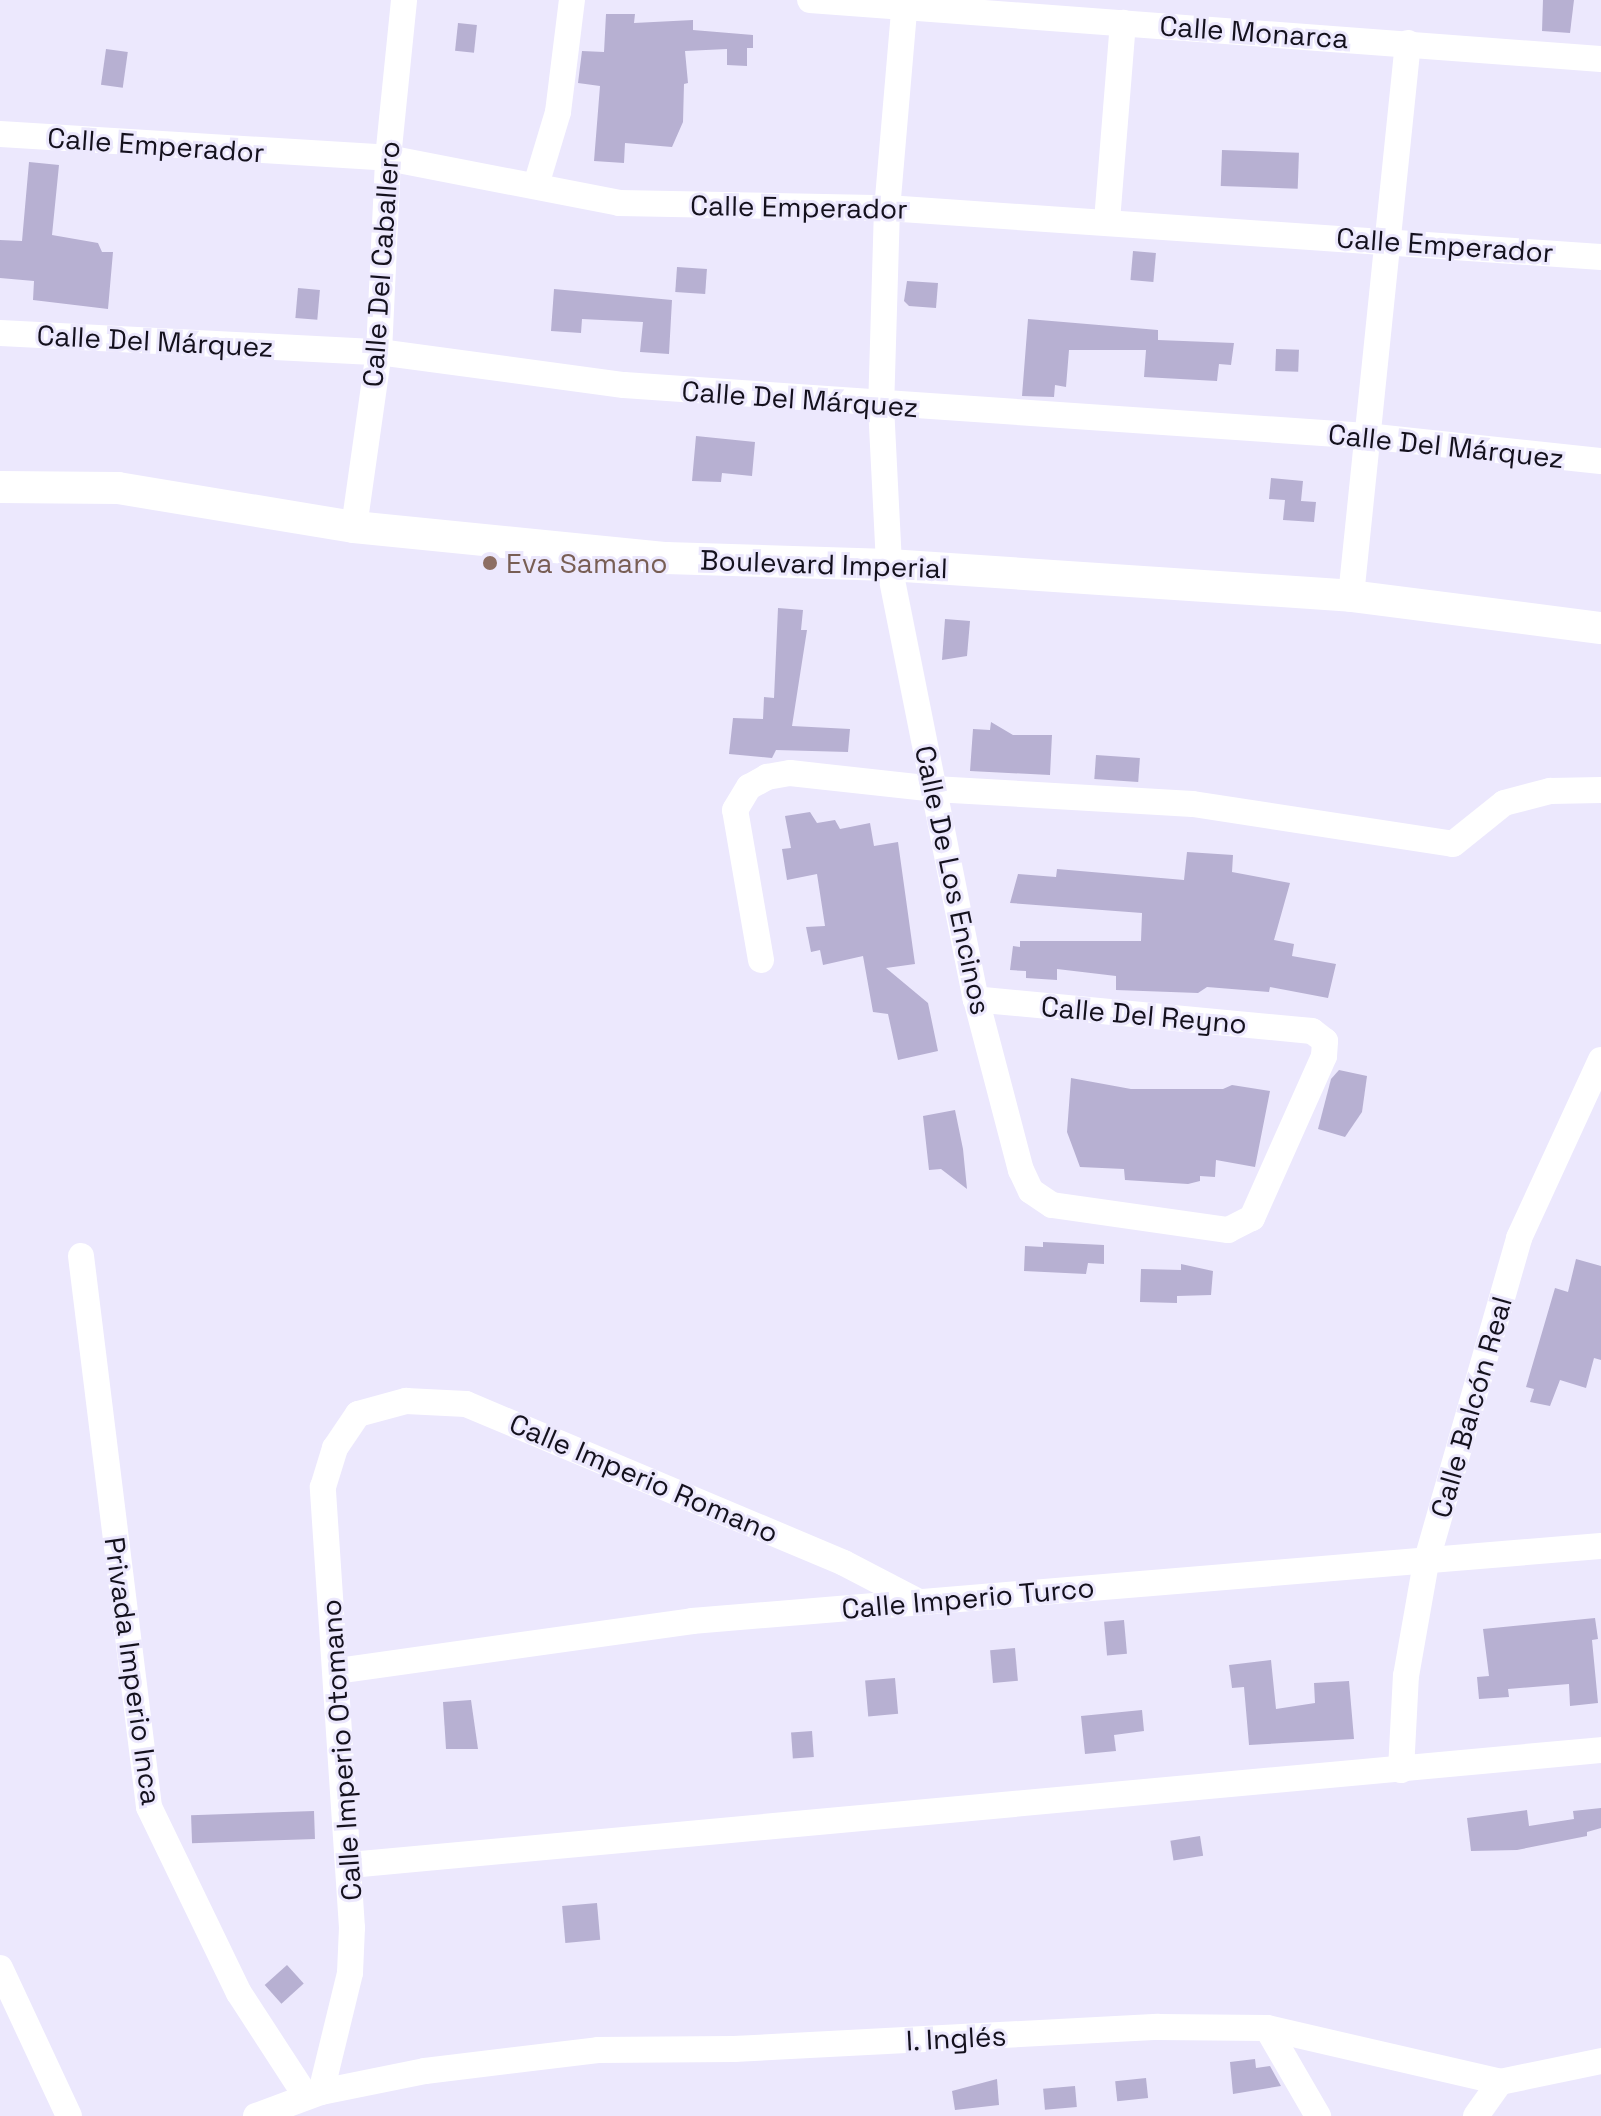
<!DOCTYPE html>
<meta charset="utf-8">
<style>
body{margin:0}
#map{position:relative;width:1601px;height:2116px;overflow:hidden;background:#ece8fd;font-family:"Space Grotesk",sans-serif}
div>[style]{position:absolute}
[style*='--x']{left:calc(var(--x)*1px);top:calc(var(--y)*1px);width:calc(var(--w)*1px);rotate:calc(var(--a)*1deg)}
.building>*{inset:0;background:#b7b0d2;transform-origin:0 0}
.minor>*{height:26px;margin:-13px;padding:0 13px;transform-origin:13px;border-radius:13px;background:#fff}
.tertiary>*{height:32px;margin:-16px;padding:0 16px;transform-origin:16px;border-radius:16px;background:#fff}
.dots>*{width:22px;height:22px;translate:-50% -50%;box-sizing:border-box;border:4px solid #ece8fd;border-radius:50%}
span{translate:-50% -50%;white-space:nowrap;text-align:center;line-height:1.15;-webkit-text-stroke:6px #ece8fd;paint-order:stroke}
.street-label{font-size:28px;color:#14111d}
.education-label{font-size:28px;color:#785e54}
.left{translate:0 -50%;text-align:left}
</style>
<div id="map">
<div class="building">
<i style="clip-path:polygon(1543px 0,1574px 0,1570px 33px,1542px 31px)"></i>
<i style="clip-path:polygon(606px 14px,635px 14px,634px 23px,693px 20px,693px 30px,753px 35px,753px 48px,747px 48px,747px 66px,727px 65px,727px 49px,685px 51px,688px 83px,684px 84px,683px 122px,672px 147px,625px 143px,624px 163px,594px 161px,600px 86px,578px 83px,582px 51px,604px 52px)"></i>
<i style="left:458px;top:23px;width:19px;height:28px;rotate:6deg"></i>
<i style="left:106px;top:49px;width:22px;height:36px;rotate:8deg"></i>
<i style="left:1222px;top:150px;width:77px;height:36px;rotate:2deg"></i>
<i style="clip-path:polygon(29px 162px,59px 165px,52px 235px,98px 243px,102px 252px,113px 252px,108px 309px,33px 300px,34px 281px,0 278px,0 240px,22px 241px)"></i>
<i style="left:1133px;top:251px;width:23px;height:29px;rotate:5deg"></i>
<i style="left:677px;top:267px;width:30px;height:25px;rotate:4deg"></i>
<i style="clip-path:polygon(907px 281px,938px 283px,936px 308px,909px 306px,904px 301px)"></i>
<i style="left:298px;top:288px;width:22px;height:30px;rotate:5deg"></i>
<i style="clip-path:polygon(554px 289px,672px 300px,669px 354px,640px 352px,643px 322px,582px 319px,581px 333px,551px 331px)"></i>
<i style="clip-path:polygon(1028px 319px,1158px 330px,1158px 340px,1234px 343px,1231px 365px,1219px 364px,1217px 381px,1144px 377px,1146px 350px,1069px 350px,1066px 387px,1055px 385px,1054px 397px,1022px 396px)"></i>
<i style="left:1276px;top:349px;width:23px;height:22px;rotate:2deg"></i>
<i style="clip-path:polygon(696px 436px,755px 442px,752px 476px,722px 473px,721px 482px,692px 481px)"></i>
<i style="clip-path:polygon(1271px 478px,1303px 481px,1301px 501px,1316px 502px,1314px 522px,1283px 520px,1285px 500px,1269px 499px)"></i>
<i style="clip-path:polygon(778px 608px,803px 610px,801px 630px,807px 630px,792px 726px,850px 729px,848px 752px,776px 750px,772px 758px,729px 754px,733px 718px,763px 719px,764px 697px,774px 698px)"></i>
<i style="clip-path:polygon(945px 619px,970px 621px,967px 656px,942px 660px)"></i>
<i style="clip-path:polygon(991px 722px,1013px 735px,1052px 735px,1050px 775px,970px 771px,973px 729px,990px 730px)"></i>
<i style="left:1096px;top:755px;width:44px;height:24px;rotate:4deg"></i>
<i style="clip-path:polygon(810px 812px,817px 823px,835px 820px,840px 829px,870px 823px,874px 846px,898px 842px,915px 964px,886px 968px,928px 1003px,938px 1051px,898px 1060px,888px 1014px,873px 1012px,863px 956px,823px 965px,820px 950px,811px 952px,806px 927px,825px 926px,817px 874px,787px 880px,782px 849px,791px 848px,785px 816px)"></i>
<i style="clip-path:polygon(1187px 852px,1233px 855px,1232px 872px,1290px 883px,1274px 940px,1294px 944px,1292px 956px,1336px 964px,1328px 998px,1270px 987px,1269px 992px,1207px 987px,1198px 993px,1116px 990px,1116px 976px,1057px 969px,1057px 980px,1026px 978px,1026px 971px,1010px 970px,1013px 946px,1020px 947px,1020px 941px,1141px 941px,1142px 913px,1010px 903px,1018px 874px,1056px 877px,1057px 869px,1184px 880px)"></i>
<i style="clip-path:polygon(1339px 1070px,1367px 1076px,1362px 1112px,1345px 1137px,1318px 1129px,1331px 1079px)"></i>
<i style="clip-path:polygon(1071px 1078px,1131px 1089px,1223px 1089px,1232px 1085px,1270px 1091px,1255px 1167px,1216px 1160px,1215px 1177px,1200px 1176px,1200px 1181px,1188px 1184px,1125px 1180px,1124px 1169px,1080px 1167px,1067px 1132px)"></i>
<i style="clip-path:polygon(955px 1110px,963px 1149px,967px 1189px,941px 1169px,929px 1170px,923px 1116px)"></i>
<i style="clip-path:polygon(1043px 1242px,1104px 1245px,1104px 1264px,1088px 1263px,1086px 1274px,1024px 1271px,1025px 1246px,1043px 1247px)"></i>
<i style="clip-path:polygon(1576px 1259px,1601px 1266px,1601px 1360px,1594px 1358px,1586px 1388px,1560px 1380px,1550px 1406px,1530px 1402px,1534px 1389px,1526px 1387px,1555px 1288px,1568px 1292px)"></i>
<i style="clip-path:polygon(1181px 1264px,1213px 1271px,1211px 1295px,1177px 1296px,1177px 1303px,1140px 1302px,1141px 1269px,1181px 1270px)"></i>
<i style="clip-path:polygon(1595px 1618px,1598px 1639px,1592px 1640px,1598px 1703px,1570px 1706px,1569px 1684px,1508px 1689px,1509px 1697px,1479px 1699px,1477px 1677px,1489px 1676px,1483px 1629px)"></i>
<i style="left:1124px;top:1620px;width:34px;height:20px;rotate:85deg"></i>
<i style="left:1015px;top:1648px;width:33px;height:25px;rotate:85deg"></i>
<i style="clip-path:polygon(1271px 1660px,1276px 1709px,1315px 1703px,1314px 1683px,1349px 1681px,1354px 1739px,1249px 1745px,1244px 1687px,1232px 1688px,1229px 1665px)"></i>
<i style="left:895px;top:1678px;width:36px;height:30px;rotate:85deg"></i>
<i style="clip-path:polygon(471px 1700px,478px 1749px,446px 1749px,443px 1702px)"></i>
<i style="clip-path:polygon(1142px 1710px,1144px 1731px,1114px 1735px,1116px 1751px,1085px 1754px,1081px 1716px)"></i>
<i style="left:812px;top:1731px;width:26px;height:21px;rotate:86deg"></i>
<i style="clip-path:polygon(1601px 1808px,1601px 1828px,1587px 1832px,1587px 1836px,1517px 1850px,1471px 1851px,1467px 1818px,1527px 1810px,1529px 1826px,1574px 1819px,1573px 1811px)"></i>
<i style="left:314px;top:1811px;width:28px;height:123px;rotate:88deg"></i>
<i style="left:1200px;top:1836px;width:20px;height:30px;rotate:81deg"></i>
<i style="left:597px;top:1903px;width:37px;height:35px;rotate:85deg"></i>
<i style="left:287px;top:1965px;width:25px;height:30px;rotate:48deg"></i>
<i style="clip-path:polygon(1255px 2059px,1256px 2068px,1270px 2066px,1281px 2086px,1233px 2094px,1230px 2062px)"></i>
<i style="left:1146px;top:2078px;width:20px;height:31px;rotate:84deg"></i>
<i style="clip-path:polygon(997px 2079px,999px 2105px,955px 2110px,952px 2091px)"></i>
<i style="left:1075px;top:2086px;width:21px;height:32px;rotate:85deg"></i>
</div>
<div class="minor">
<i style="--x:810;--y:0;--w:793;--a:4.27"></i>
<i style="--x:905;--y:0;--w:209;--a:94.9"></i>
<i style="--x:887;--y:208;--w:198;--a:91.7"></i>
<i style="--x:881;--y:406;--w:159;--a:87.1"></i>
<i style="--x:889;--y:565;--w:443;--a:78.7"></i>
<i style="--x:976;--y:999;--w:177;--a:75.3"></i>
<i style="--x:1021;--y:1170;--w:23;--a:65"></i>
<i style="--x:1031;--y:1191;--w:25;--a:34"></i>
<i style="--x:1052;--y:1205;--w:178;--a:8.1"></i>
<i style="--x:1228;--y:1230;--w:27;--a:-27"></i>
<i style="--x:1252;--y:1218;--w:177;--a:-66"></i>
<i style="--x:1324;--y:1056;--w:15;--a:-86"></i>
<i style="--x:1325;--y:1041;--w:16;--a:-142"></i>
<i style="--x:1312;--y:1031;--w:338;--a:-174.6"></i>
<i style="--x:0;--y:134;--w:389;--a:3.5"></i>
<i style="--x:388;--y:158;--w:235;--a:11"></i>
<i style="--x:619;--y:203;--w:268;--a:1.1"></i>
<i style="--x:887;--y:208;--w:716;--a:3.93"></i>
<i style="--x:536;--y:185;--w:76;--a:-73.2"></i>
<i style="--x:558;--y:112;--w:113;--a:-82.9"></i>
<i style="--x:1107;--y:221;--w:199;--a:-85.4"></i>
<i style="--x:0;--y:333;--w:379;--a:2.9"></i>
<i style="--x:379;--y:352;--w:247;--a:7.7"></i>
<i style="--x:624;--y:385;--w:744;--a:3.93"></i>
<i style="--x:1366;--y:436;--w:236;--a:6.1"></i>
<i style="--x:354;--y:527;--w:177;--a:-81.9"></i>
<i style="--x:379;--y:352;--w:194;--a:-87.3"></i>
<i style="--x:388;--y:158;--w:159;--a:-84.2"></i>
<i style="--x:1351;--y:596;--w:556;--a:-84.12"></i>
<i style="--x:761;--y:960;--w:152;--a:-99.8"></i>
<i style="--x:735;--y:810;--w:27;--a:-59"></i>
<i style="--x:749;--y:787;--w:21;--a:-29"></i>
<i style="--x:767;--y:777;--w:23;--a:-10"></i>
<i style="--x:790;--y:773;--w:145;--a:6.3"></i>
<i style="--x:934;--y:789;--w:259;--a:3.3"></i>
<i style="--x:1193;--y:804;--w:263;--a:8.7"></i>
<i style="--x:1453;--y:844;--w:65;--a:-38.8"></i>
<i style="--x:1504;--y:803;--w:48;--a:-14.6"></i>
<i style="--x:1550;--y:791;--w:51;--a:-1.1"></i>
<i style="--x:81;--y:1256;--w:555;--a:82.96"></i>
<i style="--x:149;--y:1807;--w:207;--a:64.2"></i>
<i style="--x:239;--y:1993;--w:123;--a:57"></i>
<i style="--x:337;--y:1671;--w:359;--a:-8"></i>
<i style="--x:692;--y:1621;--w:912;--a:-4.72"></i>
<i style="--x:1401;--y:1770;--w:94;--a:-87"></i>
<i style="--x:1406;--y:1676;--w:115;--a:-80"></i>
<i style="--x:1426;--y:1563;--w:338;--a:-74"></i>
<i style="--x:1519;--y:1238;--w:196;--a:-65.3"></i>
<i style="--x:350;--y:1865;--w:1256;--a:-5.25"></i>
<i style="--x:0;--y:1968;--w:163;--a:65"></i>
<i style="--x:1267;--y:2028;--w:102;--a:59.9"></i>
<i style="--x:321;--y:2092;--w:122;--a:-76.3"></i>
<i style="--x:350;--y:1973;--w:45;--a:-87.5"></i>
<i style="--x:352;--y:1928;--w:442;--a:-93.8"></i>
<i style="--x:323;--y:1487;--w:41;--a:-72.9"></i>
<i style="--x:335;--y:1448;--w:41;--a:-55.9"></i>
<i style="--x:358;--y:1414;--w:50;--a:-15.2"></i>
<i style="--x:406;--y:1401;--w:60;--a:2.9"></i>
<i style="--x:466;--y:1404;--w:410;--a:22.8"></i>
<i style="--x:844;--y:1563;--w:85;--a:27.5"></i>
<i style="--x:256;--y:2116;--w:69;--a:-20.3"></i>
<i style="--x:321;--y:2092;--w:106;--a:-11.4"></i>
<i style="--x:425;--y:2071;--w:174;--a:-6.9"></i>
<i style="--x:598;--y:2050;--w:136;--a:-0.4"></i>
<i style="--x:734;--y:2049;--w:425;--a:-3"></i>
<i style="--x:1158;--y:2027;--w:109;--a:0.5"></i>
<i style="--x:1267;--y:2028;--w:239;--a:13"></i>
<i style="--x:1500;--y:2082;--w:103;--a:-11.7"></i>
<i style="--x:1476;--y:2116;--w:42;--a:-54.8"></i>
</div>
<div class="tertiary">
<i style="--x:0;--y:487;--w:118;--a:0.5"></i>
<i style="--x:118;--y:488;--w:239;--a:9.4"></i>
<i style="--x:354;--y:527;--w:314;--a:5.7"></i>
<i style="--x:666;--y:558;--w:223;--a:1.8"></i>
<i style="--x:889;--y:565;--w:463;--a:3.8"></i>
<i style="--x:1351;--y:596;--w:252;--a:7.3"></i>
</div>
<div class="dots">
<i style="left:490px;top:563px;background:#8d6e63"></i>
</div>
<div class="street-label">
<span style="left:1254px;top:32px;rotate:4deg">Calle Monarca</span>
<span style="left:156px;top:145px;rotate:4deg">Calle Emperador</span>
<span style="left:799px;top:207px;rotate:1deg">Calle Emperador</span>
<span style="left:1445px;top:245px;rotate:4deg">Calle Emperador</span>
<span style="left:381px;top:264px;rotate:-86deg">Calle Del Caballero</span>
<span style="left:155px;top:341px;rotate:3deg">Calle Del Márquez</span>
<span style="left:800px;top:399px;rotate:4deg">Calle Del Márquez</span>
<span style="left:1446px;top:446px;rotate:6deg">Calle Del Márquez</span>
<span style="left:824px;top:564px;rotate:2deg">Boulevard Imperial</span>
<span style="left:953px;top:880px;rotate:78deg">Calle De Los Encinos</span>
<span style="left:1144px;top:1015px;rotate:5deg">Calle Del Reyno</span>
<span style="left:1471px;top:1407px;rotate:-74deg">Calle Balcón Real</span>
<span style="left:644px;top:1478px;rotate:23deg">Calle Imperio Romano</span>
<span style="left:968px;top:1598px;rotate:-5deg">Calle Imperio Turco</span>
<span style="left:133px;top:1671px;rotate:82deg">Privada Imperio Inca</span>
<span style="left:341px;top:1750px;rotate:-94deg">Calle Imperio Otomano</span>
<span style="left:956px;top:2038px;rotate:-3deg">I. Inglés</span>
</div>
<div class="education-label">
<span class="left" style="left:506px;top:563px">Eva Samano</span>
</div>
</div>
